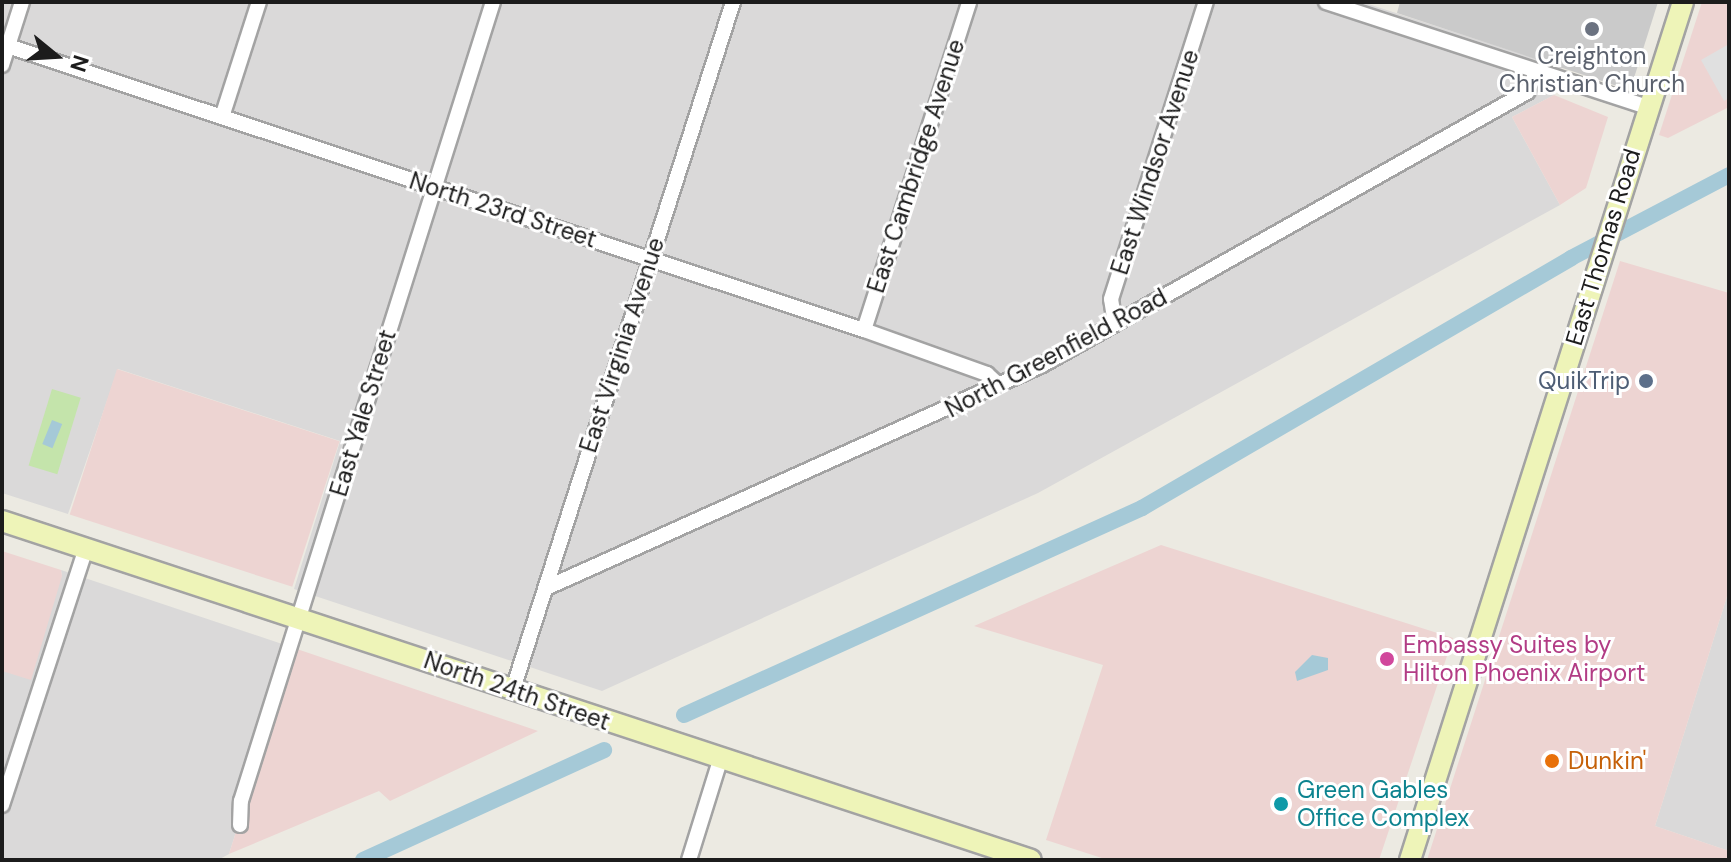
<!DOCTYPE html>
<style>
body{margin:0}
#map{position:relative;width:1731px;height:862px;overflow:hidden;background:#eceae2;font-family:"DM Sans",sans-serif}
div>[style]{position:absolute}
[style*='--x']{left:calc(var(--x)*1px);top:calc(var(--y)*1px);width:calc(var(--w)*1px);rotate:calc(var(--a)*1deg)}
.residential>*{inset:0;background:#dad9d9}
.commercial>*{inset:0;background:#edd4d2;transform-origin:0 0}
.religious>*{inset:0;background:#cacaca}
.grass>*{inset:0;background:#c4e4ab;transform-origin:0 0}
.parking>*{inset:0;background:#e0e0e0}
.water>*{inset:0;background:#a5c9d7;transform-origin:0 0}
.canal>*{height:16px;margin:-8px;padding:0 8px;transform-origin:8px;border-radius:8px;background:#a5c9d7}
.roads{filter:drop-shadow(2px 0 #a3a3a3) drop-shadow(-2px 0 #a3a3a3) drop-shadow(0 2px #a3a3a3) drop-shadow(0 -2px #a3a3a3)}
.street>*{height:14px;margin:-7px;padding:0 7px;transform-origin:7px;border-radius:7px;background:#fff}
.secondary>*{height:20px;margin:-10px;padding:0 10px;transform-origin:10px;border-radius:10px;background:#eef4b8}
.dots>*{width:22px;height:22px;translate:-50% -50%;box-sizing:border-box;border:4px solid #fff;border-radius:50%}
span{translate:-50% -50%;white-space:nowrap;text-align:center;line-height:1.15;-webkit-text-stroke:6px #fff;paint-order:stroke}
.worship-label{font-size:24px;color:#5b616d}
.street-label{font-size:24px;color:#1c1c1c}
.service-label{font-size:24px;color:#4e5e75}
.right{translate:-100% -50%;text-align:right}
.hotel-label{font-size:24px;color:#b23c85}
.left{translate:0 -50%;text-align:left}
.food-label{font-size:24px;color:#c56008}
.culture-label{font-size:24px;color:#0d838f}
.frame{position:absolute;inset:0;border:4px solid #1c1c1c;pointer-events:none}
.north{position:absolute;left:16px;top:16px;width:80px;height:80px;-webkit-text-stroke:6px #fff;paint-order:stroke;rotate:108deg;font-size:22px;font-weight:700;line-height:32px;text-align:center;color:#1c1c1c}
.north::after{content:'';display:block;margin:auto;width:28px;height:36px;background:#1c1c1c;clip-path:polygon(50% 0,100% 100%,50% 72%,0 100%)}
</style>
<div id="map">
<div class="residential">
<i style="clip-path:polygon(2px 2px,1362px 2px,1562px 67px,1554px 95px,1512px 117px,1560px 205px,1038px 493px,602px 691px,294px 589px,340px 441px,118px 369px,68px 514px,2px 493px)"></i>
<i style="clip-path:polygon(61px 570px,294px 648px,229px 854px,218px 860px,2px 860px,2px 671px,62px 576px)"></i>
<i style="clip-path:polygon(1729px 590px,1729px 851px,1655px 826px)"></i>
</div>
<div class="commercial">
<i style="clip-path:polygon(1702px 2px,1729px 2px,1729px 107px,1668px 138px,1659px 135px)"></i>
<i style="clip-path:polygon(1554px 95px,1608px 117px,1586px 188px,1560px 205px,1512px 117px)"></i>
<i style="clip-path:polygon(1620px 261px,1729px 293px,1729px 590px,1655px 826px,1729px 851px,1729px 860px,1427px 860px)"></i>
<i style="left:117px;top:369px;width:234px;height:153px;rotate:18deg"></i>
<i style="clip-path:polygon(1161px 545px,1453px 638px,1379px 860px,1108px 860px,1046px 840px,1103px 665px,974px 626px)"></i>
<i style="clip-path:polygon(2px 551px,61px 570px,62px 576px,31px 680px,2px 671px)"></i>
<i style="clip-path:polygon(294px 648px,538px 731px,390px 801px,379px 791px,229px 854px)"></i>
</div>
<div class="religious">
<i style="clip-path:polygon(1400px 2px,1658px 2px,1633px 81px,1620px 87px,1397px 13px)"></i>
</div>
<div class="grass">
<i style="left:52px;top:389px;width:30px;height:80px;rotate:17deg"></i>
</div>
<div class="parking">
<i style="clip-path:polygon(1729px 44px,1729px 98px,1724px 101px,1701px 60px)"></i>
</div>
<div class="water">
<i style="left:52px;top:420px;width:11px;height:26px;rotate:22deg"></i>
<i style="clip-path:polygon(1312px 655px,1328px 658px,1328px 670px,1297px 681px,1295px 672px)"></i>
</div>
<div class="canal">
<i style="--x:684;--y:715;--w:503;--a:-24.32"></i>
<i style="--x:1142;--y:508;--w:497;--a:-30.2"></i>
<i style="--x:1571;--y:258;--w:178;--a:-27.7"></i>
<i style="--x:363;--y:860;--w:265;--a:-24.5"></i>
</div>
<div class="roads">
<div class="street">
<i style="--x:1326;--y:2;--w:339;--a:18.1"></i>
<i style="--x:2;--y:44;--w:908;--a:18.36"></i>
<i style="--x:864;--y:330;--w:131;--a:19.7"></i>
<i style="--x:987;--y:374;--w:16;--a:43"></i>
<i style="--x:2;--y:65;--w:66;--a:-72.4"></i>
<i style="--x:222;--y:117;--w:121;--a:-72.2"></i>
<i style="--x:1115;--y:324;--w:25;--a:-99"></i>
<i style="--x:1111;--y:299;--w:312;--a:-72.3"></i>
<i style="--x:864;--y:330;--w:344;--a:-72.2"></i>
<i style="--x:546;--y:588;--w:544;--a:-24.21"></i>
<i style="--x:1042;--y:365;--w:557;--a:-29.37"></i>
<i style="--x:1527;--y:92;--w:23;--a:-65"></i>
<i style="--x:513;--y:689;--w:721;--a:-72.24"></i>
<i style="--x:2;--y:805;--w:270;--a:-71.9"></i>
<i style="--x:240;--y:825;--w:24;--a:-88"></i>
<i style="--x:241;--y:801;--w:838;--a:-72.5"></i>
<i style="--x:689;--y:860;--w:108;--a:-72.7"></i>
</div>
<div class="secondary">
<i style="--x:2;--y:521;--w:1083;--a:18.23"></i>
<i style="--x:1410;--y:860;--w:900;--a:-72.35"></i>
</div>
</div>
<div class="dots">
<i style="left:1592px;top:29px;background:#6b7280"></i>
<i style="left:1646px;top:381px;background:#5c6f8a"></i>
<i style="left:1387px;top:659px;background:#d1479c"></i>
<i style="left:1552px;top:761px;background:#e8710a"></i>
<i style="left:1281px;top:804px;background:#0f9aa8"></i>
</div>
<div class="worship-label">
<span style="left:1592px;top:70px">Creighton<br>Christian Church</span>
</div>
<div class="street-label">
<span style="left:1155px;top:162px;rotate:-72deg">East Windsor Avenue</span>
<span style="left:916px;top:166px;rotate:-72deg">East Cambridge Avenue</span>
<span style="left:503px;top:210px;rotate:18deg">North 23rd Street</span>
<span style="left:1603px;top:247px;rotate:-73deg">East Thomas Road</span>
<span style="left:622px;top:345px;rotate:-72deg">East Virginia Avenue</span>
<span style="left:1056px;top:353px;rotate:-28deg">North Greenfield Road</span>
<span style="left:363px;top:413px;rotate:-73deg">East Yale Street</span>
<span style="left:517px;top:691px;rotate:19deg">North 24th Street</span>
</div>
<div class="service-label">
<span class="right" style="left:1630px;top:381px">QuikTrip</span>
</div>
<div class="hotel-label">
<span class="left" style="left:1403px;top:659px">Embassy Suites by<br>Hilton Phoenix Airport</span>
</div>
<div class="food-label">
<span class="left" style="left:1568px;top:761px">Dunkin'</span>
</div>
<div class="culture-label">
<span class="left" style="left:1297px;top:804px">Green Gables<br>Office Complex</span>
</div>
<div class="frame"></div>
<div class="north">N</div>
</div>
